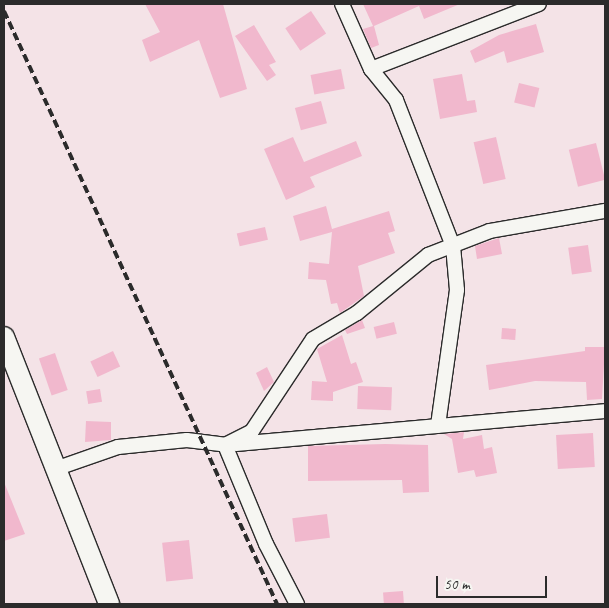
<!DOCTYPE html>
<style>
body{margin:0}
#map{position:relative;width:609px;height:608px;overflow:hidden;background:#f4e3e7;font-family:Caveat,sans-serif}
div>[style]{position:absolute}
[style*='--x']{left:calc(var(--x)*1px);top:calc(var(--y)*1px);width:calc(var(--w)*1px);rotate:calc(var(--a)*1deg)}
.building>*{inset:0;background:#f1b8cd;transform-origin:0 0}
.roads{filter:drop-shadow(1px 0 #2b2b2b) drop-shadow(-1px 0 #2b2b2b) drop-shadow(0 1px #2b2b2b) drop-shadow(0 -1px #2b2b2b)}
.street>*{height:14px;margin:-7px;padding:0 7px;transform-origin:7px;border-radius:7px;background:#f6f6f2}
.secondary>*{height:20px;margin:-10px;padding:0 10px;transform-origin:10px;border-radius:10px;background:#f6f6f2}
.rail>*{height:4px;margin-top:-2px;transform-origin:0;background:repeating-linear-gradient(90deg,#2b2b2b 0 8px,transparent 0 12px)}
span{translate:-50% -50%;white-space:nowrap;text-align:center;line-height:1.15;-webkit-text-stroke:4.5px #f6f6f2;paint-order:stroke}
.frame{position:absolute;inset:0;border:5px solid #2b2b2b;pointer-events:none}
.scale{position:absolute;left:436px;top:576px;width:111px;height:22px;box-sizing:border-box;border:2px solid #2b2b2b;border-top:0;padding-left:6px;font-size:15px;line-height:18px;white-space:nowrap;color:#2b2b2b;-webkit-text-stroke:4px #f6f6f2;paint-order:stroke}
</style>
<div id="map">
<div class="building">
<i style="clip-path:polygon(145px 4px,223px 4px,247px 89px,220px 98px,199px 40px,150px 62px,142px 40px,160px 32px)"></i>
<i style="clip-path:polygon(363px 4px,460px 4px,424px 19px,419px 6px,374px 26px,379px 45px,371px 48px,363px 29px,373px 26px)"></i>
<i style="left:311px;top:11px;width:27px;height:31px;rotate:56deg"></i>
<i style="clip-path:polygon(536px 24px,544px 52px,507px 63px,504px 51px,475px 63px,470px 51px,499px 35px)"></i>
<i style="clip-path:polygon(254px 25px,276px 62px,269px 65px,276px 75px,267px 81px,235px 36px)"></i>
<i style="left:341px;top:69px;width:20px;height:31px;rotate:79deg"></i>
<i style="clip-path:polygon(462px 74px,467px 101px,475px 100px,477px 112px,440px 119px,433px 79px)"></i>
<i style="left:519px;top:83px;width:21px;height:20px;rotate:14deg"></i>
<i style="left:321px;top:101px;width:23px;height:27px;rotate:75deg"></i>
<i style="clip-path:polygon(293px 137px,304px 162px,356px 141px,362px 156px,310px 177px,315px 187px,286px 200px,264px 149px)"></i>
<i style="left:496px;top:137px;width:43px;height:23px;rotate:77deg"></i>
<i style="left:596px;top:143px;width:38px;height:28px;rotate:76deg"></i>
<i style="clip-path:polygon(326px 206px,332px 229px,389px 211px,395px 231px,388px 233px,395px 253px,358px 266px,364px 296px,340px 313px,337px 303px,331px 304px,326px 280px,308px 279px,309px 262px,329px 264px,332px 232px,300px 241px,293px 216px)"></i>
<i style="left:265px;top:227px;width:13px;height:29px;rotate:77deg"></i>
<i style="clip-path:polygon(499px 238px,502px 254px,477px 259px,475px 246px)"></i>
<i style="left:588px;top:245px;width:27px;height:20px;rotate:82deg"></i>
<i style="clip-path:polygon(362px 320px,365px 328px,347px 334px,345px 330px)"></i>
<i style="left:394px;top:322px;width:12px;height:21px;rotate:76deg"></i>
<i style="left:502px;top:328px;width:14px;height:11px;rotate:4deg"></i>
<i style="clip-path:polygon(342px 335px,351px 364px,356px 362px,363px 382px,333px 392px,333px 401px,311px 400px,312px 381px,327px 382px,317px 349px)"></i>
<i style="clip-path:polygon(585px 347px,605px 347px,602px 399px,587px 400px,586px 382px,535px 381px,489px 390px,486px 365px,585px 351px)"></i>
<i style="left:113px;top:351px;width:17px;height:25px;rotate:65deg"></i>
<i style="left:55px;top:353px;width:39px;height:17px;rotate:71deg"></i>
<i style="clip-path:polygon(267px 367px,274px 382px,264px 391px,256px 373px)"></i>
<i style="left:358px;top:386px;width:34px;height:23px;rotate:2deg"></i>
<i style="left:100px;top:389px;width:13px;height:14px;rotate:81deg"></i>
<i style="clip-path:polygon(86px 421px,111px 422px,111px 440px,85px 442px)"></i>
<i style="clip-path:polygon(464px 432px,463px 439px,482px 435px,484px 449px,492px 447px,497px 473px,476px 477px,474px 470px,458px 473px,452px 439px,444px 434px)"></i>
<i style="left:593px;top:433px;width:34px;height:37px;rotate:87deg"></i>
<i style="clip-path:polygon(385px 444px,428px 445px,429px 492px,403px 493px,402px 480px,308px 481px,308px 446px)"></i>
<i style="clip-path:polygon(4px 482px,25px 534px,4px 541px)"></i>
<i style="left:327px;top:514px;width:24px;height:35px;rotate:83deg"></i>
<i style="left:189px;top:540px;width:39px;height:27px;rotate:84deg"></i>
<i style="left:403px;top:591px;width:13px;height:20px;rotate:86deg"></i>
</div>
<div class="roads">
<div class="street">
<i style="--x:342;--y:4;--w:71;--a:66"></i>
<i style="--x:371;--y:69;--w:40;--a:51"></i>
<i style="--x:396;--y:100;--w:157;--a:68.7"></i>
<i style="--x:453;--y:246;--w:44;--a:84.8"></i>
<i style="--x:457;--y:290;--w:137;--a:98"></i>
<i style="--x:371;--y:69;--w:180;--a:-21.2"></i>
<i style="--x:236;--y:444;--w:370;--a:-5.1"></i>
<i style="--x:225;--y:445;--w:30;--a:-27"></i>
<i style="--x:252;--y:431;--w:110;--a:-56.5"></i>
<i style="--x:313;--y:339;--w:51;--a:-30.6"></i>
<i style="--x:357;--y:313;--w:92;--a:-39.2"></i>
<i style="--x:428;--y:255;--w:66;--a:-21.2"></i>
<i style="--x:490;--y:231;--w:117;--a:-9.9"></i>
<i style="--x:55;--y:469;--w:67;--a:-19.2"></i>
<i style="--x:118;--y:447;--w:69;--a:-5.8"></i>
<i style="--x:187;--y:440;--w:38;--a:7"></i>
<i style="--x:225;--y:445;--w:107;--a:67.5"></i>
<i style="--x:266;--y:544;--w:68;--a:62.7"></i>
</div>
<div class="secondary">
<i style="--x:4;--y:337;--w:287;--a:68.5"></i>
</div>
</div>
<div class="rail">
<i style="--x:4;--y:11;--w:653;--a:65.28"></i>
</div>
<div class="frame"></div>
<div class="scale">50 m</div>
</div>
